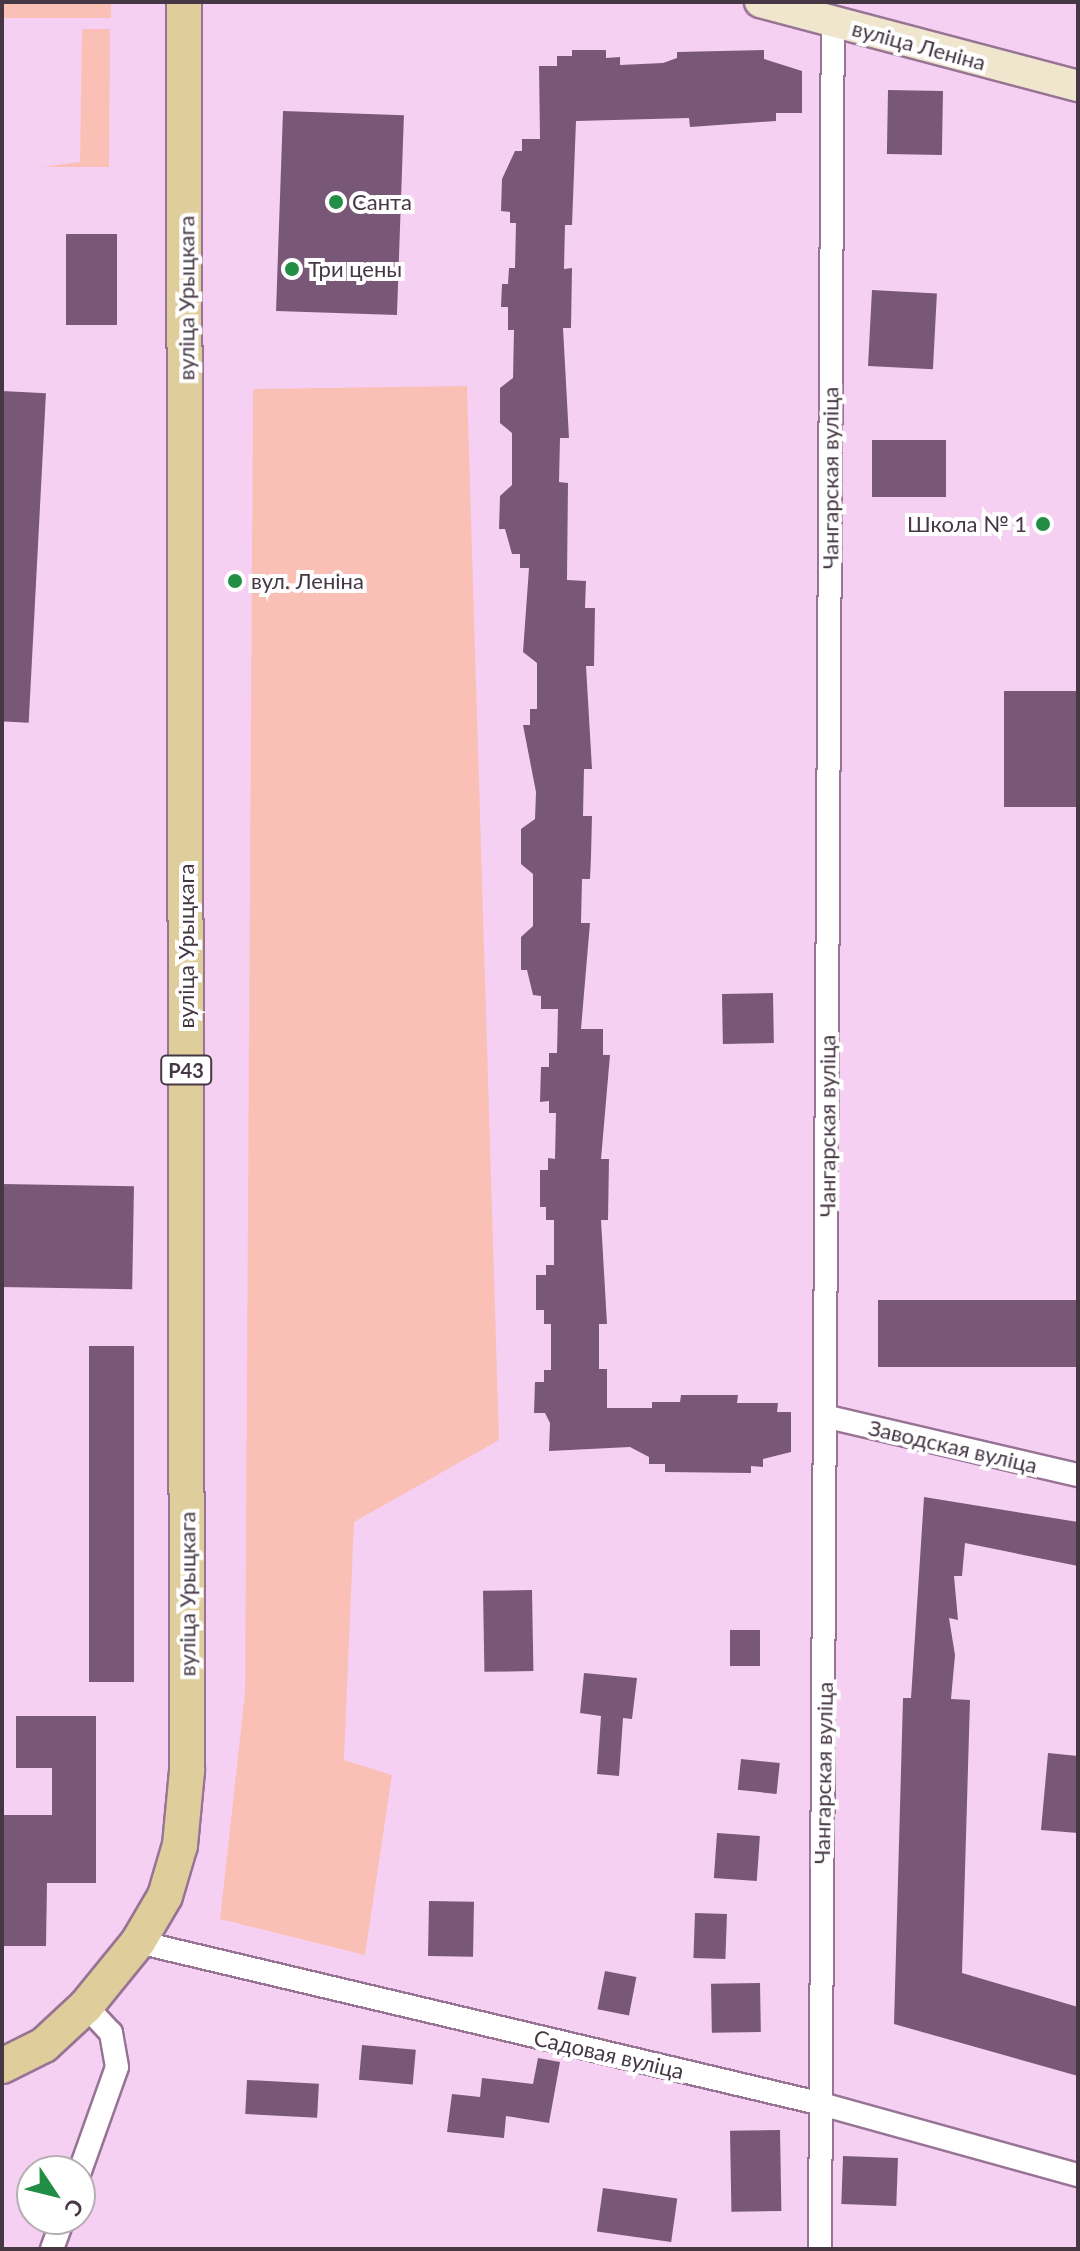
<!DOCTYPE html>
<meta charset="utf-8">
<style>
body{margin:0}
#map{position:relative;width:1080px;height:2251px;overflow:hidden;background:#f6d0f2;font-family:Lato,sans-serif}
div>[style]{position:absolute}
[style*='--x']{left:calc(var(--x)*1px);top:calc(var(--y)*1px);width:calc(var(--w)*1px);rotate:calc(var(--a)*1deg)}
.green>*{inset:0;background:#fac0b6;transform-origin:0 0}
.building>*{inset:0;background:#795877;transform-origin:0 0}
.roads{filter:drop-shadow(2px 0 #977494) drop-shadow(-2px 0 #977494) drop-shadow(0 2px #977494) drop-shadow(0 -2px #977494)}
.minor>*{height:22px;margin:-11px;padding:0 11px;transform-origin:11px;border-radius:11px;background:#fff}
.secondary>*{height:30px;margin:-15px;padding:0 15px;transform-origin:15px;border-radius:15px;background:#efe6cd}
.primary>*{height:34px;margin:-17px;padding:0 17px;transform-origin:17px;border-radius:17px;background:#dfcd9b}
.dots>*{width:22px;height:22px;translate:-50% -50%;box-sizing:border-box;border:4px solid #fff;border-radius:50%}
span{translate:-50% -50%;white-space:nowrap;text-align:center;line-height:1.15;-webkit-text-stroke:8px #fff;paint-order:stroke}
.shield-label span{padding:2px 6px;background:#fff;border:2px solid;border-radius:6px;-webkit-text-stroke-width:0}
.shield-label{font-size:20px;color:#463744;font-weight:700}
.street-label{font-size:22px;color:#463744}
.poi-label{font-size:22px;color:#463744}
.left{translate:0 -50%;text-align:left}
.right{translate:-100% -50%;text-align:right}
.frame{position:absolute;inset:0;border:4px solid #463744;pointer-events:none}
.north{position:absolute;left:16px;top:2155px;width:80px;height:80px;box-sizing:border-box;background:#fff;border:2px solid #b5afb4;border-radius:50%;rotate:125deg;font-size:22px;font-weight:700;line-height:32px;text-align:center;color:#463744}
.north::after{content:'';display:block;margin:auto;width:28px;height:36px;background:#228d44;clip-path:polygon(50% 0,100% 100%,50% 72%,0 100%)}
</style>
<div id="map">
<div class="green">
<i style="left:2px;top:2px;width:109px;height:16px"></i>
<i style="clip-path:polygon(82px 29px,110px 29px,109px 167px,42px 167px,80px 162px)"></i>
<i style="clip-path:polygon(467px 386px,499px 1440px,354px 1522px,344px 1760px,392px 1775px,365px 1955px,220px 1919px,245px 1693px,253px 389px)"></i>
</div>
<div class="building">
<i style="clip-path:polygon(572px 50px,606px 50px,606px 58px,620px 57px,620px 65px,663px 63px,677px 58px,677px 52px,764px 50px,764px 59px,802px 71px,802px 113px,776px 113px,776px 121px,690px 127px,689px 118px,576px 121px,572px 225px,565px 225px,564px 269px,572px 268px,571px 328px,563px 328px,569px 438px,560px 438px,559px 482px,568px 483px,567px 580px,586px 581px,585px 608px,595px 608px,594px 666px,586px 666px,592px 769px,584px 769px,583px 816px,592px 816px,591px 857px,590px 879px,582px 879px,581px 923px,590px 923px,581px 1029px,603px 1029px,603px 1055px,610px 1055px,601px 1159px,609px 1159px,608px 1220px,601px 1220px,607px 1324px,599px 1324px,599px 1369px,607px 1369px,607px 1408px,652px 1408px,652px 1402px,680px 1402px,681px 1395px,738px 1395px,737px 1403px,778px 1403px,777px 1412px,791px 1412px,791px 1452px,763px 1459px,763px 1467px,751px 1466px,751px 1473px,665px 1472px,665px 1464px,649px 1464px,649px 1457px,630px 1447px,549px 1451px,550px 1423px,545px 1413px,534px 1413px,535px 1382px,544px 1382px,544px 1370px,551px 1370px,551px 1324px,544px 1324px,544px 1310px,536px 1310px,536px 1275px,546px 1275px,546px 1265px,554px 1265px,554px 1220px,546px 1220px,546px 1207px,540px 1207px,540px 1170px,548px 1170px,548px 1158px,555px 1159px,556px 1113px,549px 1113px,549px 1101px,540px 1102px,541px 1067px,549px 1067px,549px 1053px,557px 1053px,558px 1009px,541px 1009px,541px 996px,533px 995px,527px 970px,521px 970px,521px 937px,533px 926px,533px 874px,521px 864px,521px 829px,535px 819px,536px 792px,523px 725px,530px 725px,530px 709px,537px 709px,537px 663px,523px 652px,529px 568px,520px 568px,520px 554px,512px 554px,505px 529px,499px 529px,500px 496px,512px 485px,512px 433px,500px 423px,500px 388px,513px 378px,514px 330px,508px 330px,508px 307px,501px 307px,502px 284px,508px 284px,509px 268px,515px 268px,516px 223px,510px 223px,510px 212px,501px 211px,502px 179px,515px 151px,522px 151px,522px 139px,540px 139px,539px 66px,557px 66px,557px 56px,572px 56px)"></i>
<i style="left:888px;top:90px;width:55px;height:64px;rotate:1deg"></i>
<i style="left:283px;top:111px;width:121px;height:200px;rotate:2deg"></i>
<i style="left:66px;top:234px;width:51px;height:91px"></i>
<i style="left:872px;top:290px;width:65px;height:76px;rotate:3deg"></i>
<i style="left:2px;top:391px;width:44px;height:330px;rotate:3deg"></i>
<i style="left:872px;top:440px;width:74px;height:57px"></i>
<i style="left:1004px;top:691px;width:74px;height:116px"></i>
<i style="left:773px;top:993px;width:50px;height:51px;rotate:89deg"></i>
<i style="left:2px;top:1184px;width:132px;height:103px;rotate:1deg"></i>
<i style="left:1078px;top:1300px;width:67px;height:200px;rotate:90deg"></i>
<i style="left:89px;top:1346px;width:45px;height:336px"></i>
<i style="clip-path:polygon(924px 1497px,1078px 1522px,1078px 1566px,965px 1543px,962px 1576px,954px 1576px,958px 1620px,949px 1618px,955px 1655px,951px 1699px,970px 1700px,962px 1973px,1078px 2007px,1078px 2076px,894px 2024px,903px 1698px,911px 1698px)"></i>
<i style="left:532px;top:1590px;width:81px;height:49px;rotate:89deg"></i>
<i style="left:730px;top:1630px;width:30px;height:36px"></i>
<i style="clip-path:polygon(584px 1673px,637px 1678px,632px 1719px,623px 1718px,619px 1776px,597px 1774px,601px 1716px,580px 1713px)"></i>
<i style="clip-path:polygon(16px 1716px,96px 1716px,96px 1883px,47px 1883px,46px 1946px,2px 1946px,2px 1815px,52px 1815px,52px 1768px,16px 1768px)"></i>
<i style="clip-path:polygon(1048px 1753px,1078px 1756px,1078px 1833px,1041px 1830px)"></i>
<i style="left:741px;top:1759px;width:39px;height:31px;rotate:6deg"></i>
<i style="left:717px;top:1833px;width:43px;height:45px;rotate:4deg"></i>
<i style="left:429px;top:1901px;width:45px;height:55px;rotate:1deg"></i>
<i style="left:695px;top:1913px;width:32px;height:45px;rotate:2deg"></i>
<i style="left:605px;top:1971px;width:32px;height:39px;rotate:11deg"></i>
<i style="left:760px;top:1983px;width:49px;height:49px;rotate:89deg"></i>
<i style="left:362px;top:2045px;width:54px;height:35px;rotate:5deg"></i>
<i style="clip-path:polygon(538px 2058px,560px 2062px,549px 2123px,506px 2116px,504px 2138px,447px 2132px,452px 2094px,480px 2097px,482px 2078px,533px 2084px)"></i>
<i style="left:247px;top:2080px;width:72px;height:34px;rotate:3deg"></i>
<i style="left:780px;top:2130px;width:81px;height:50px;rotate:89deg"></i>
<i style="left:843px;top:2156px;width:55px;height:48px;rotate:2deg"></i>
<i style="left:603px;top:2188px;width:75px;height:44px;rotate:8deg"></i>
</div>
<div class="roads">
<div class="minor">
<i style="--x:828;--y:1417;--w:257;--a:13.1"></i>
<i style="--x:138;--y:1942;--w:699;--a:13.32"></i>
<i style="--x:818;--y:2103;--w:270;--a:15.5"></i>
<i style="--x:80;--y:2171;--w:110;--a:-70.4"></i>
<i style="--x:117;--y:2067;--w:35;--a:-100"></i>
<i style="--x:111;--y:2033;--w:37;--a:-133"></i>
<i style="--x:52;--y:2249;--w:32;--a:-70"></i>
<i style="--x:820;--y:2249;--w:2226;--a:-89.67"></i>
</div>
<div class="secondary">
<i style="--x:760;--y:2;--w:329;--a:14.8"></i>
</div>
<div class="primary">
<i style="--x:2;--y:2066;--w:47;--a:-26.6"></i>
<i style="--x:44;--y:2045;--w:57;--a:-42.9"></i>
<i style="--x:86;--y:2006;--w:82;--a:-50.9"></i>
<i style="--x:138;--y:1942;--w:53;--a:-59.6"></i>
<i style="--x:165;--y:1896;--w:53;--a:-73.6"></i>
<i style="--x:180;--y:1845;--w:74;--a:-84.6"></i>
<i style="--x:187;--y:1771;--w:1769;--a:-90.1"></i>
</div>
</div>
<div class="dots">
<i style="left:336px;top:202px;background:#228d44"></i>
<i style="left:292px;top:269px;background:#228d44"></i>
<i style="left:1043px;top:524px;background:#228d44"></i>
<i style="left:235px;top:581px;background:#228d44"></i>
</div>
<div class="shield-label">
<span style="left:186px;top:1070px">Р43</span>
</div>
<div class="street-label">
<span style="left:919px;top:45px;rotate:15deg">вуліца Леніна</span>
<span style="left:186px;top:298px;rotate:-90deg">вуліца Урыцкага</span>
<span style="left:830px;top:478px;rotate:-90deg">Чангарская вуліца</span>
<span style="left:186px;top:946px;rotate:-90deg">вуліца Урыцкага</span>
<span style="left:827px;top:1126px;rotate:-90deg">Чангарская вуліца</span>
<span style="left:953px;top:1446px;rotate:13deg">Заводская вуліца</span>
<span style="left:187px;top:1594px;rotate:-90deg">вуліца Урыцкага</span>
<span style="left:823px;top:1773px;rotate:-89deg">Чангарская вуліца</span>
<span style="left:609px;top:2054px;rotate:13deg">Садовая вуліца</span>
</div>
<div class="poi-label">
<span class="left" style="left:352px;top:202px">Санта</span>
<span class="left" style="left:308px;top:269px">Три цены</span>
<span class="right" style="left:1027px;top:524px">Школа № 1</span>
<span class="left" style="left:251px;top:581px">вул. Леніна</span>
</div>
<div class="frame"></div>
<div class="north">С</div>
</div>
